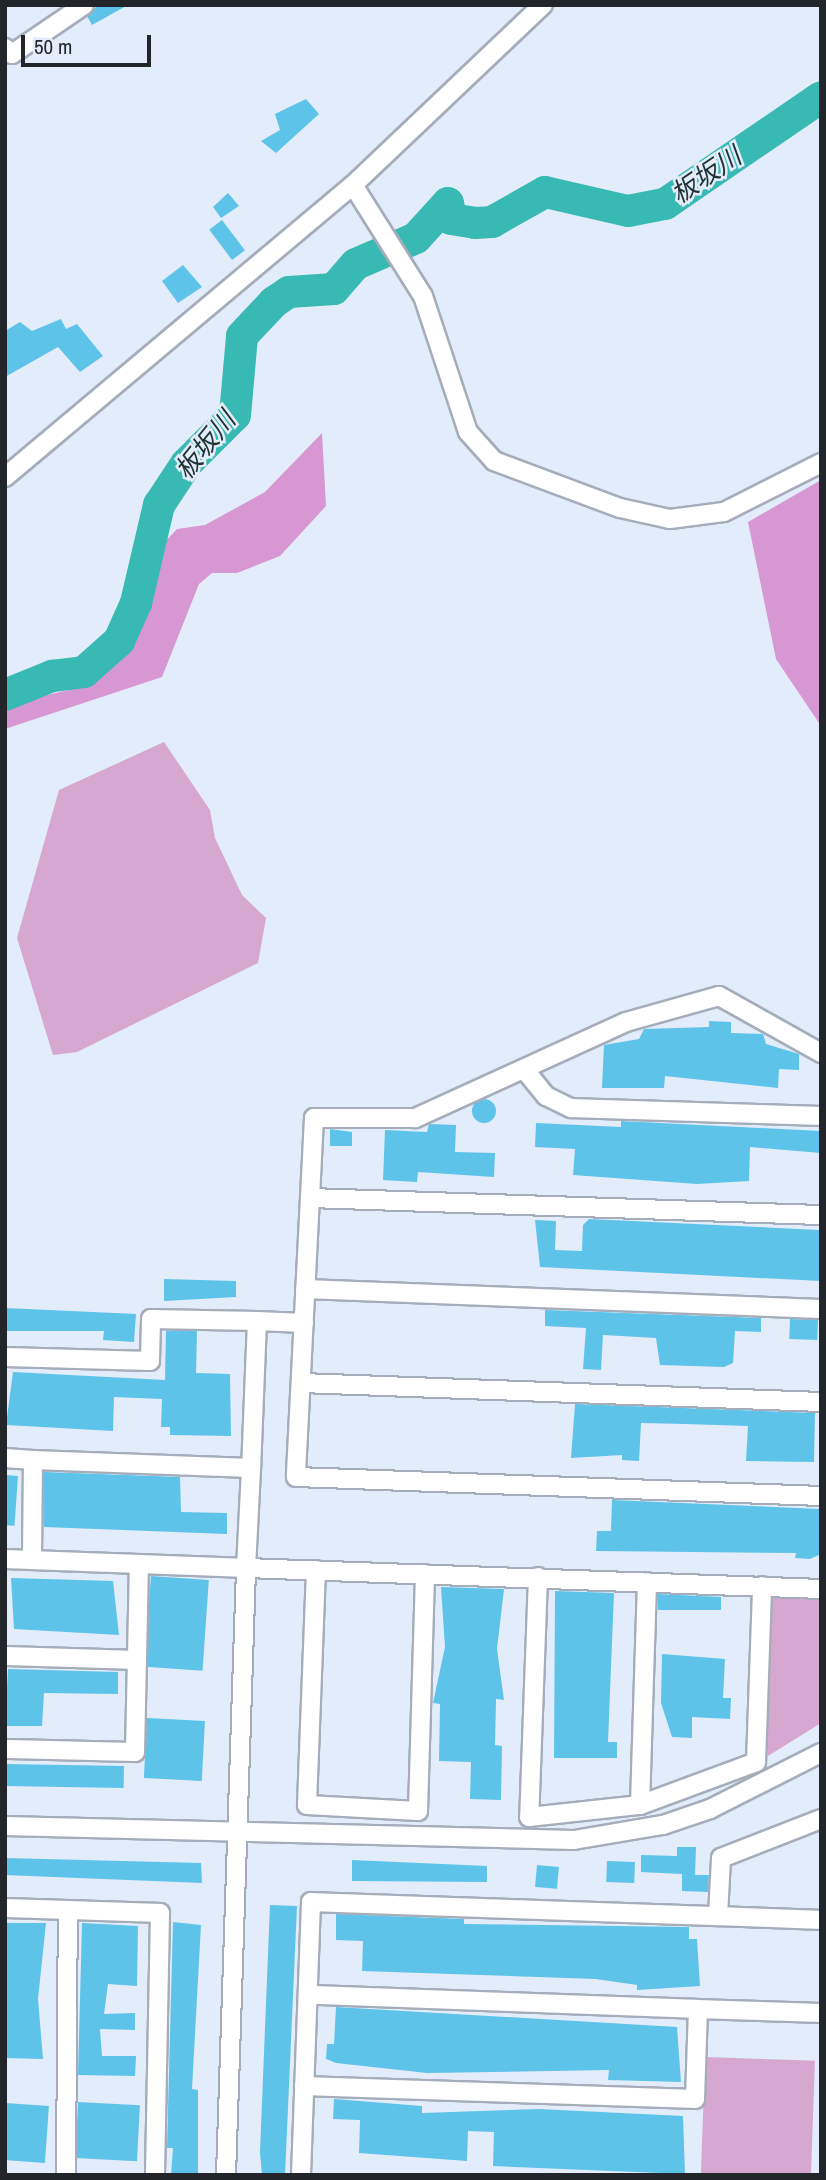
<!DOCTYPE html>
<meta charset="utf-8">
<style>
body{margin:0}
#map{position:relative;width:826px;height:2180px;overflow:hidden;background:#e3ecfa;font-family:"Archivo Narrow","Noto Sans JP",sans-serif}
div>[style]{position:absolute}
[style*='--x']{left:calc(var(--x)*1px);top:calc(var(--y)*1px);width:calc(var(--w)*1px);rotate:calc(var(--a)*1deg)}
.green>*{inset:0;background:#d6a7d1;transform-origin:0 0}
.forest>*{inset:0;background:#d797d2}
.river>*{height:32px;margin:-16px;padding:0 16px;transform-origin:16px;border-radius:16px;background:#39b9b3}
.building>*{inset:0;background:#5dc3e9;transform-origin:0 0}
.round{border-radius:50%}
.roads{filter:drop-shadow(2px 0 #a5adba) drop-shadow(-2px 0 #a5adba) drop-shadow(0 2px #a5adba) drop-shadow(0 -2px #a5adba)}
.minor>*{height:18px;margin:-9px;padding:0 9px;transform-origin:9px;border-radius:9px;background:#fff}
span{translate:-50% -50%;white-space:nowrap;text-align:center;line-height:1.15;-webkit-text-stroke:5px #e3ecfa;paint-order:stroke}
.water-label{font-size:26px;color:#1d3231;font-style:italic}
.frame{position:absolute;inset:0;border:7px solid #22252a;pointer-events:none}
.scale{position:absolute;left:21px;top:35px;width:130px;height:32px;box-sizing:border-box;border:4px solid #22252a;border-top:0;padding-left:9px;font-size:21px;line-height:24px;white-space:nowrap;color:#22252a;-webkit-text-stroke:5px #e3ecfa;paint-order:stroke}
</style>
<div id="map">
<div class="green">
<i style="clip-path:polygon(164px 742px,210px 810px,215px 838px,242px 895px,266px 918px,258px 963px,77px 1052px,53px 1055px,17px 938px,59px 790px)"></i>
<i style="clip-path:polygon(778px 1594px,821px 1597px,821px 1723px,768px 1756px,767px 1604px)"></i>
<i style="left:705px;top:2057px;width:110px;height:118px;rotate:2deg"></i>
</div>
<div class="forest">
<i style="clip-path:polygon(322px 433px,326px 506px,280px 556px,237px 573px,212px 573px,199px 584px,162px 677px,5px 729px,5px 705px,77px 688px,119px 662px,160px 547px,177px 529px,205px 525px,265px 492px)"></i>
<i style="clip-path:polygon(821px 480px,821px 726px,776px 659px,748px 522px)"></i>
</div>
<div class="river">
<i style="--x:5;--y:695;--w:51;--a:-22"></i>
<i style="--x:52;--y:676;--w:32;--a:-7"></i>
<i style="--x:84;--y:672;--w:47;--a:-41.5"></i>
<i style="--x:119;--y:641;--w:42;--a:-65.9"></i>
<i style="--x:136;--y:603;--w:101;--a:-76.8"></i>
<i style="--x:159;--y:505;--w:49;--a:-56.6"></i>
<i style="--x:186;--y:464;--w:69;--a:-45"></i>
<i style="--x:235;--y:415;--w:79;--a:-84.9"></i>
<i style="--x:242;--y:336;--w:47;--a:-46.7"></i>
<i style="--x:274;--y:302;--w:18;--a:-34"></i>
<i style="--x:289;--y:292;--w:45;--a:-3.8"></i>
<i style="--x:334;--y:289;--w:33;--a:-49"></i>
<i style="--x:356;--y:264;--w:65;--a:-23.4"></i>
<i style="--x:416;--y:238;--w:47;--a:-47.6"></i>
<i style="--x:448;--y:203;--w:16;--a:79"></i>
<i style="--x:451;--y:219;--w:24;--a:9"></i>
<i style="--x:475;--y:223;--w:17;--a:-3"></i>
<i style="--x:492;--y:222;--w:61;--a:-29.5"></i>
<i style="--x:545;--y:192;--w:85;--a:12.9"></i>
<i style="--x:628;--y:211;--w:38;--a:-11"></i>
<i style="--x:665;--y:204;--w:189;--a:-34.4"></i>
</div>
<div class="building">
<i style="clip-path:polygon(98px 5px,128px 5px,92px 25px,87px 16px)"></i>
<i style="clip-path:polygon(306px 99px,319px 114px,276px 153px,261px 141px,280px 130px,275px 114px)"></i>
<i style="clip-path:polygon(228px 193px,239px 206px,221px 218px,213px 207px)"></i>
<i style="left:222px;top:220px;width:38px;height:16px;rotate:53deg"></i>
<i style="clip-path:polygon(183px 265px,202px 287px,178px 303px,162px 281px)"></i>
<i style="clip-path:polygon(61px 319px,66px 329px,77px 324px,103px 356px,80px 372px,58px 347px,5px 377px,5px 331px,20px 322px,32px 331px)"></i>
<i style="clip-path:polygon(709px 1021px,731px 1022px,731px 1033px,763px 1034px,766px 1044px,799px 1054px,799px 1070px,779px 1069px,778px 1088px,665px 1076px,664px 1088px,602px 1088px,604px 1045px,639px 1039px,644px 1029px,709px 1027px)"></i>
<i class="round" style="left:472px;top:1099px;width:24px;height:24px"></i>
<i style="clip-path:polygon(621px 1121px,821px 1131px,821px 1153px,750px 1147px,749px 1181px,697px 1184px,573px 1175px,575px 1149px,535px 1147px,536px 1123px,621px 1127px)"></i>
<i style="clip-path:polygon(429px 1124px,456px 1125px,455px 1152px,495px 1153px,494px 1177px,418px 1172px,417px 1182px,383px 1180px,385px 1130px,427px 1132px)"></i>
<i style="clip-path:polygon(330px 1129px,352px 1132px,352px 1146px,330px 1146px)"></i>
<i style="clip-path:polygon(589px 1219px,820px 1230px,821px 1281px,540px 1267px,535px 1220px,556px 1221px,555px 1250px,582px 1251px,583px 1225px)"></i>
<i style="clip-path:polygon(164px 1279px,236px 1281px,236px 1297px,164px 1301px)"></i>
<i style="clip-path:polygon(5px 1308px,136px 1314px,134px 1342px,103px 1340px,104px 1331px,5px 1331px)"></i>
<i style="clip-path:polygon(545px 1310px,761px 1318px,761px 1332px,735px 1331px,733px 1363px,724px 1367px,660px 1365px,656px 1338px,603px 1335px,601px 1370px,583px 1369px,586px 1328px,545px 1326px)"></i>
<i style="left:790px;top:1319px;width:28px;height:20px;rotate:2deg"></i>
<i style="clip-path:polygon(166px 1331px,197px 1331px,196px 1373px,230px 1374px,231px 1436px,170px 1435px,170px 1427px,161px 1427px,162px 1399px,114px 1397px,113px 1431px,6px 1425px,13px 1372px,165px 1380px)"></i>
<i style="clip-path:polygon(575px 1404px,815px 1413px,814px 1462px,746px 1461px,748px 1426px,685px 1424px,641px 1423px,639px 1461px,622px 1460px,622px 1455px,571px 1458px)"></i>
<i style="clip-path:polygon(44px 1472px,180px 1477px,181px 1512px,227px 1513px,227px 1534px,44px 1527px)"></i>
<i style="left:5px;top:1475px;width:13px;height:50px;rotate:4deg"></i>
<i style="clip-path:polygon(612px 1500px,821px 1509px,821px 1554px,810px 1559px,795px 1558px,796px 1553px,596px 1551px,597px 1531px,611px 1531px)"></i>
<i style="left:151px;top:1576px;width:58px;height:91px;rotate:4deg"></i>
<i style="clip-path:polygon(11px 1578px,113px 1581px,119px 1635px,14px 1629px)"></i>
<i style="clip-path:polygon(441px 1587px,504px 1589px,497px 1649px,504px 1700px,496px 1699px,495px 1745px,502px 1746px,501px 1800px,470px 1799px,471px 1762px,439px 1761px,440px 1704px,433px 1703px,445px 1647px)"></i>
<i style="clip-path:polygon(555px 1591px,614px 1593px,608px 1742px,617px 1742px,617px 1758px,554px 1758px)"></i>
<i style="clip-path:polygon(658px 1594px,721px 1597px,721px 1610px,658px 1610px)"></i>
<i style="clip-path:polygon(662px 1654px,725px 1659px,723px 1698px,731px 1698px,730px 1719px,692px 1717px,692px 1738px,672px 1737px,661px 1703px)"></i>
<i style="clip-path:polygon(8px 1669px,118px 1672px,118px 1694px,44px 1693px,42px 1726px,5px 1726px)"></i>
<i style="left:147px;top:1718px;width:58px;height:60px;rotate:3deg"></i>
<i style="left:5px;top:1764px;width:119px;height:22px;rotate:1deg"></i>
<i style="clip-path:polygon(677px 1847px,696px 1847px,695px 1875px,709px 1875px,708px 1892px,682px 1891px,682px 1874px,641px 1872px,641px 1855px,677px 1856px)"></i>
<i style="clip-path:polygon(5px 1858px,201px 1863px,202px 1883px,5px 1875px)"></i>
<i style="clip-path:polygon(352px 1860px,487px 1866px,487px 1882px,352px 1881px)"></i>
<i style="left:607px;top:1861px;width:28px;height:21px;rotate:2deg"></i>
<i style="left:537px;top:1865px;width:22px;height:22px;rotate:5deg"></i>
<i style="clip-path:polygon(270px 1905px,297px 1906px,285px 2175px,262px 2175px,260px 2152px)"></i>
<i style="clip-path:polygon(336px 1914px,464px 1919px,464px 1924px,689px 1927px,689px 1939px,697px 1939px,700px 1986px,637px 1990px,637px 1985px,596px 1979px,362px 1971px,363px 1941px,336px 1940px)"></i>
<i style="clip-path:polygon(173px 1922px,201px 1925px,192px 2089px,198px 2090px,198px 2175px,171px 2175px,173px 2148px,167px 2148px)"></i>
<i style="clip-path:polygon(5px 1923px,46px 1923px,38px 1999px,43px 2059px,5px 2058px)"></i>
<i style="clip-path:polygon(82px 1923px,138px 1926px,137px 1986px,108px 1984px,104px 2014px,135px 2013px,135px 2030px,100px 2029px,102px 2056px,136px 2056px,135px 2076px,78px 2075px)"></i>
<i style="clip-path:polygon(336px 2007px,677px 2027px,681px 2082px,608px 2080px,609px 2070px,427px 2073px,336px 2063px,326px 2059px,327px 2044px,334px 2044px)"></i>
<i style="clip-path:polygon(334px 2099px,422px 2106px,422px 2113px,539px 2109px,683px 2116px,685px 2174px,493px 2166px,494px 2132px,468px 2131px,467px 2161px,359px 2153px,360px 2120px,333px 2119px)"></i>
<i style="left:78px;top:2102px;width:62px;height:56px;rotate:3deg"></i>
<i style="left:5px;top:2103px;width:44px;height:57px;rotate:4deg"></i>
</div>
<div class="roads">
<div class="minor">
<i style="--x:5;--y:48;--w:9;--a:41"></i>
<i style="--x:12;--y:54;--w:87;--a:-34.2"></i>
<i style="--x:353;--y:185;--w:131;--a:57.8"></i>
<i style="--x:423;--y:296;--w:143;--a:71.7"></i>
<i style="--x:468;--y:432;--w:39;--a:48"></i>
<i style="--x:494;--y:461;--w:134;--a:20.5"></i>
<i style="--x:620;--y:508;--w:51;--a:12.4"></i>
<i style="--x:670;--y:519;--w:54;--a:-7.4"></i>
<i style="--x:724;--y:512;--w:109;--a:-26.8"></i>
<i style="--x:5;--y:477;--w:454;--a:-40"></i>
<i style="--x:353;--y:185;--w:262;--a:-43.5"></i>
<i style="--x:821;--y:1053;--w:117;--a:-150.8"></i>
<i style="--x:719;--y:996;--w:97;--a:164.4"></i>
<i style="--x:626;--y:1022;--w:232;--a:155.5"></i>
<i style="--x:415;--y:1118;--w:101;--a:180"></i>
<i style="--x:314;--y:1118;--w:359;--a:92.9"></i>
<i style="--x:296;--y:1477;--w:525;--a:2.07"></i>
<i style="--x:524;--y:1069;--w:35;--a:51"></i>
<i style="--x:546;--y:1096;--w:28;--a:26"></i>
<i style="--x:571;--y:1108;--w:250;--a:1.8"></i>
<i style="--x:310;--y:1198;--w:511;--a:1.91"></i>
<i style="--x:305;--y:1289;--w:516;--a:2.22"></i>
<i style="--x:257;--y:1321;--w:47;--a:2.4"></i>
<i style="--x:5;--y:1357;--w:145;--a:1.6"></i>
<i style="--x:150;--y:1361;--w:42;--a:-88.6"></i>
<i style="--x:151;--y:1319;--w:106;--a:1.1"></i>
<i style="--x:257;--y:1321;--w:147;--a:92.3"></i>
<i style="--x:251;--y:1468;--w:218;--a:-177.9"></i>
<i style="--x:301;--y:1383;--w:520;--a:2.09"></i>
<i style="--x:5;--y:1458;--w:28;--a:4"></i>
<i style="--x:33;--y:1460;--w:100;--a:90.6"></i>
<i style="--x:32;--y:1560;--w:27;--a:-178"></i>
<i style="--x:32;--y:1560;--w:214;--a:2.1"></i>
<i style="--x:246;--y:1568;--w:100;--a:-87.1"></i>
<i style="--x:316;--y:1570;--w:235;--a:92.2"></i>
<i style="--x:307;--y:1805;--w:111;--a:3.1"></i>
<i style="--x:418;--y:1811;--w:237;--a:-88.3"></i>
<i style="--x:538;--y:1577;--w:240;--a:92.1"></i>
<i style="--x:529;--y:1817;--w:112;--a:-6.2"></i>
<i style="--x:640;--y:1805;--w:124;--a:-20.3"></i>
<i style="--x:756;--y:1762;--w:176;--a:-88"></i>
<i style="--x:5;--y:1656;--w:132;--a:1.7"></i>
<i style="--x:5;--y:1749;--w:130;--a:1.3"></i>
<i style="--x:135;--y:1752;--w:188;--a:-88.8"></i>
<i style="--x:640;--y:1805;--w:223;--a:-88.2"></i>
<i style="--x:5;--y:1826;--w:569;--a:1.41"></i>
<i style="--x:574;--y:1840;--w:90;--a:-9.6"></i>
<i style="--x:663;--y:1825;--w:50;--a:-18.8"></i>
<i style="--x:710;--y:1809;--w:124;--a:-26.8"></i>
<i style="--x:5;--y:1908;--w:155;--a:1.8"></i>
<i style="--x:160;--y:1913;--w:262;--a:91.1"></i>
<i style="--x:718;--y:1916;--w:103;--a:2.2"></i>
<i style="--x:698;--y:2009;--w:123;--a:1.9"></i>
<i style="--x:304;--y:2086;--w:391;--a:1.9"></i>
<i style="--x:695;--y:2099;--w:90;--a:-88.1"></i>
<i style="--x:698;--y:2009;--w:390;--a:-177.9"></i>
<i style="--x:66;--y:2175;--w:265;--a:-89.6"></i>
<i style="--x:226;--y:2175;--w:607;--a:-88.11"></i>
<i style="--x:246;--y:1568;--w:575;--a:2.09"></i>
<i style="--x:301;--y:2175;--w:273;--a:-87.9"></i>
<i style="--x:311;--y:1902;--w:407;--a:2"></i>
<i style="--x:718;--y:1916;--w:58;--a:-87"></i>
<i style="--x:721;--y:1858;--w:107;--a:-21.3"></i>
</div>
</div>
<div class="water-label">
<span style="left:706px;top:175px;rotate:-34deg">板坂川</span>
<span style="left:205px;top:445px;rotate:-51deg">板坂川</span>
</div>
<div class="frame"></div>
<div class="scale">50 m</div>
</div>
